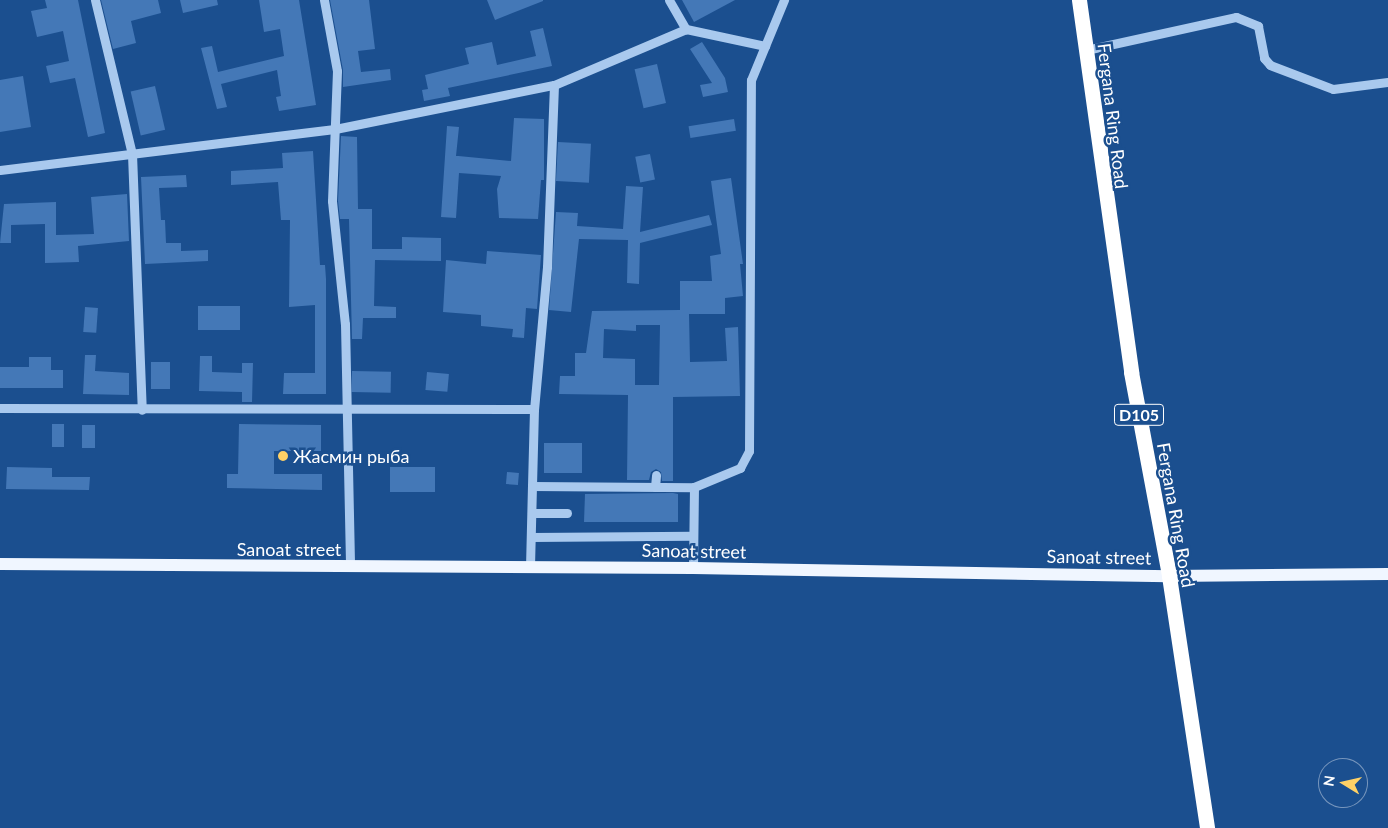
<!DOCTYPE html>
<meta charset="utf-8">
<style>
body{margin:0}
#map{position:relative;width:1388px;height:828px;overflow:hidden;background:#1b4f8f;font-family:Lato,sans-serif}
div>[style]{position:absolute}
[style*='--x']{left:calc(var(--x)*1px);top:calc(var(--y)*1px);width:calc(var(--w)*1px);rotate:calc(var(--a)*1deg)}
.building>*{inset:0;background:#4478b7;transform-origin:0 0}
.minor>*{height:9px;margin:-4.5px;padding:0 4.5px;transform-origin:4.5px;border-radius:4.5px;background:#a9c9ee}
.major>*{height:12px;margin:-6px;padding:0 6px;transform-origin:6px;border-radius:6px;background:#f0f6ff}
.highway>*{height:15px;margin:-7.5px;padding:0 7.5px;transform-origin:7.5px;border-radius:7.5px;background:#fff}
.dots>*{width:14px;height:14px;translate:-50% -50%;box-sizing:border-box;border:2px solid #1b4f8f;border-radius:50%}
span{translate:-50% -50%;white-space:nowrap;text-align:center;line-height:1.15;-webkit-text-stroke:5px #1b4f8f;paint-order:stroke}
.shield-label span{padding:1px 4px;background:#1b4f8f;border:1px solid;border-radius:4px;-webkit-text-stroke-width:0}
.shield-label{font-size:16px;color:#fff;font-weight:700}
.street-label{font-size:18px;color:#fff}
.poi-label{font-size:18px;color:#fff}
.left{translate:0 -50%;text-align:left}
.north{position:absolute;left:1318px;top:758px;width:50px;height:50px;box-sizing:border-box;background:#1b4f8f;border:1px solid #7695bc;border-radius:50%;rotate:279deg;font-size:14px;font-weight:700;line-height:20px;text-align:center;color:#fff}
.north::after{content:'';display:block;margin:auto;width:18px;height:22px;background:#ffd166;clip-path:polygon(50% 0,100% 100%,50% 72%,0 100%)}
</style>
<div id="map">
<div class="building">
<i style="clip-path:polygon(45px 0,78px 0,105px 133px,88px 137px,75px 78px,50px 83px,46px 66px,69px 61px,63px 31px,37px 37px,31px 11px,47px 8px)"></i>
<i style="clip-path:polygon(101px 0,158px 0,161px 13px,131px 21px,136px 43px,113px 49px)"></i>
<i style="clip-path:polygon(180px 0,217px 0,218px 5px,183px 13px)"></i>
<i style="clip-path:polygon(259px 0,299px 0,316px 105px,279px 111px,276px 97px,281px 96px,277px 70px,221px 84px,227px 107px,217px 109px,201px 48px,212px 46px,218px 72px,284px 56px,280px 29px,264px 32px)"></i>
<i style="clip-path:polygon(330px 0,369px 0,375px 49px,358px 51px,361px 72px,390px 69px,391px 80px,343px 87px,343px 70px)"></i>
<i style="clip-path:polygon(487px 0,543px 0,543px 1px,495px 20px)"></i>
<i style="clip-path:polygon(682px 0,735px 0,694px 22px)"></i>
<i style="clip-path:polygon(543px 28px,552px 66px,448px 88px,450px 96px,424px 101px,422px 90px,428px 89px,425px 75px,469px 64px,465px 48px,492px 42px,497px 65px,536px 56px,530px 31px)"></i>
<i style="clip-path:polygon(702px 42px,725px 78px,728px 92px,703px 97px,700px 85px,712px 83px,690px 49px)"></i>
<i style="left:657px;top:64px;width:40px;height:23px;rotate:77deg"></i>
<i style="clip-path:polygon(23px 76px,31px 127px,0 132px,0 80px)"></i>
<i style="left:155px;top:86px;width:45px;height:25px;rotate:77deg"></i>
<i style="clip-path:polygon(514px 118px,544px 119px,544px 180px,541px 180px,538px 219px,499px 218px,497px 189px,501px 176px,459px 173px,456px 218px,441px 217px,447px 126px,459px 127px,456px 156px,448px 155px,511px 161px)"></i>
<i style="left:734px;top:119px;width:12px;height:46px;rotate:81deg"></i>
<i style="clip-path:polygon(341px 136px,357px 137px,358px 209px,372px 209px,372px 249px,402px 249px,402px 237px,441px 238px,441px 261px,375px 260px,374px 306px,396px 307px,396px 318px,363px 318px,362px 339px,352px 339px,349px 219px,340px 219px,338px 201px)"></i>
<i style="left:558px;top:142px;width:33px;height:39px;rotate:3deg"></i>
<i style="clip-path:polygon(313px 151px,320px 265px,325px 265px,326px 279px,326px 394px,283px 394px,284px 373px,315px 373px,315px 305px,289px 307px,290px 220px,281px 220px,278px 182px,231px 185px,231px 171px,283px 168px,282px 153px)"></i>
<i style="left:650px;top:154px;width:26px;height:15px;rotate:79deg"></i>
<i style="clip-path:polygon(186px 175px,187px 187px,159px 188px,161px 220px,165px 220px,166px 243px,181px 243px,181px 251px,208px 250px,208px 261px,145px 264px,141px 177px)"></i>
<i style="clip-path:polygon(evenodd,731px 178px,743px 264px,740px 264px,743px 296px,725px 298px,725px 314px,689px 314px,690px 362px,727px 361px,725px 328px,738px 327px,740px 396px,673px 397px,673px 481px,662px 481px,661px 472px,656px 469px,651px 472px,649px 480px,627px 480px,628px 395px,559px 394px,560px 376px,575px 376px,575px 353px,586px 353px,592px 311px,680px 310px,680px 281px,712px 281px,710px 256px,721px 254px,711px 181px,731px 178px,636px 325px,660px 325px,659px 385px,635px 385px,635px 359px,603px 358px,604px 329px,636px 331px,636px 325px)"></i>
<i style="clip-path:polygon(626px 186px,643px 187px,640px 232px,709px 215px,712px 225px,640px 243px,639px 284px,627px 283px,628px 240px,579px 239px,571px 312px,549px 310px,556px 212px,578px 213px,577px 226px,623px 229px)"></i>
<i style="clip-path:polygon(127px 194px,129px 241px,78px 246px,79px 262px,45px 263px,45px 224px,11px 225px,11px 243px,0 243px,4px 204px,56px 202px,56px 235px,94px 234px,91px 197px)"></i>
<i style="clip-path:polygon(487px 251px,541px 255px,537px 309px,526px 308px,524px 338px,512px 337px,513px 329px,481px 326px,481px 315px,443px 312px,446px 260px,486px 264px)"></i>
<i style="left:198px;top:306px;width:42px;height:24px"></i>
<i style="left:85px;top:307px;width:13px;height:25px;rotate:4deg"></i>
<i style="clip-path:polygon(85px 355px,96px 355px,95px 371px,129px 373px,129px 395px,83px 394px)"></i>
<i style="clip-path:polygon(200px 356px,212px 356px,212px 372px,242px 373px,242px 363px,253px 363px,252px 402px,242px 402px,242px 392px,199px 391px)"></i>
<i style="clip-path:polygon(29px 357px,51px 357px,51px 370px,63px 370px,63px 388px,0 388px,0 367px,29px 367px)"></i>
<i style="left:151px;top:362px;width:19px;height:27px"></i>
<i style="left:352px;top:371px;width:39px;height:21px;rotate:1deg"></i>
<i style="left:427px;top:372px;width:22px;height:18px;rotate:5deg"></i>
<i style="left:52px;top:424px;width:12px;height:23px"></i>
<i style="clip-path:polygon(239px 424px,321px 425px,321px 451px,274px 451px,274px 474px,322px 474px,322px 490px,227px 488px,227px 474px,238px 474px)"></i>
<i style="left:82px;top:425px;width:13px;height:23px"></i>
<i style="left:544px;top:443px;width:38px;height:30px"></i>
<i style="clip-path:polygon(7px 467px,52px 468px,52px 477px,90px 477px,89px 490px,6px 489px)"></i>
<i style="left:390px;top:467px;width:45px;height:25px"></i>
<i style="left:507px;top:472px;width:12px;height:12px;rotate:5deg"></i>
<i style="clip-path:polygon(673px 493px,678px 494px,678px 522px,584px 522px,585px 494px)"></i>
</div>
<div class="minor">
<i style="--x:95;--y:0;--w:158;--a:76.5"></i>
<i style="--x:132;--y:154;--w:256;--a:87.8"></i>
<i style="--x:324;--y:0;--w:72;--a:79.6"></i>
<i style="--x:337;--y:71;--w:130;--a:92.2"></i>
<i style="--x:332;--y:201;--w:124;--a:84"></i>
<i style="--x:345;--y:324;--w:242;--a:88.8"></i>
<i style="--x:669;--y:0;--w:34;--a:60"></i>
<i style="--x:686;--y:29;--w:81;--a:12.1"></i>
<i style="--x:686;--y:29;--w:143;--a:157"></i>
<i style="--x:554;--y:85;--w:182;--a:92.2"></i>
<i style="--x:547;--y:267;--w:143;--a:95.2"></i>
<i style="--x:534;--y:409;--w:77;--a:91.5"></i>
<i style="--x:532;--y:486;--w:162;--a:0.4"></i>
<i style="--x:1086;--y:50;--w:154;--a:-12.4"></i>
<i style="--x:1236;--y:17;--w:24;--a:22"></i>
<i style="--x:1258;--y:26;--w:33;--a:79"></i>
<i style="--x:1264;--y:58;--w:9;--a:49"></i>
<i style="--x:1270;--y:65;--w:67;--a:20.9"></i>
<i style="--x:1333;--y:89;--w:55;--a:-7.3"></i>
<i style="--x:0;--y:170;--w:337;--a:-7"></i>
<i style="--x:335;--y:129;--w:223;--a:-11.4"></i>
<i style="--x:0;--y:408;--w:534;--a:0.11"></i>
<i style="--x:655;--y:487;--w:12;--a:-85"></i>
<i style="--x:532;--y:513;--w:35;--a:0"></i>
<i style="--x:531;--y:537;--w:162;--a:-0.4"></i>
<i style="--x:530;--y:567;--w:81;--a:-88.6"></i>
<i style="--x:693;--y:568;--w:81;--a:-89.3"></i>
<i style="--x:694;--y:487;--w:50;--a:-22.4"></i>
<i style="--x:740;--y:468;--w:19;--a:-62"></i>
<i style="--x:749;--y:451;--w:371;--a:-89.7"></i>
<i style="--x:751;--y:80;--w:87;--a:-67.6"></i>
</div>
<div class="major">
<i style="--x:0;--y:564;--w:693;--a:0.33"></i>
<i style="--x:693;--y:568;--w:476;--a:1"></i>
<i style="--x:1169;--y:576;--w:219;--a:-0.5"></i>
</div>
<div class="highway">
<i style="--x:1079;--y:0;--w:376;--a:82"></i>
<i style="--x:1131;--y:372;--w:208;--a:79.4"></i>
<i style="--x:1169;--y:576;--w:255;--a:81.4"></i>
</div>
<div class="dots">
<i style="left:283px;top:456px;background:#ffd166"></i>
</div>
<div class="shield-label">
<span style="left:1139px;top:415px">D105</span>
</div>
<div class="street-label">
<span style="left:1113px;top:116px;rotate:83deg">Fergana Ring Road</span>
<span style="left:1176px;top:515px;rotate:80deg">Fergana Ring Road</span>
<span style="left:289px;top:549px">Sanoat street</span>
<span style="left:694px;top:551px;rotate:1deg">Sanoat street</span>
<span style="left:1099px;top:557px;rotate:1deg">Sanoat street</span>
</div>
<div class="poi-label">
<span class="left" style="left:293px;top:456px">Жасмин рыба</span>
</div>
<div class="north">N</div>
</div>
